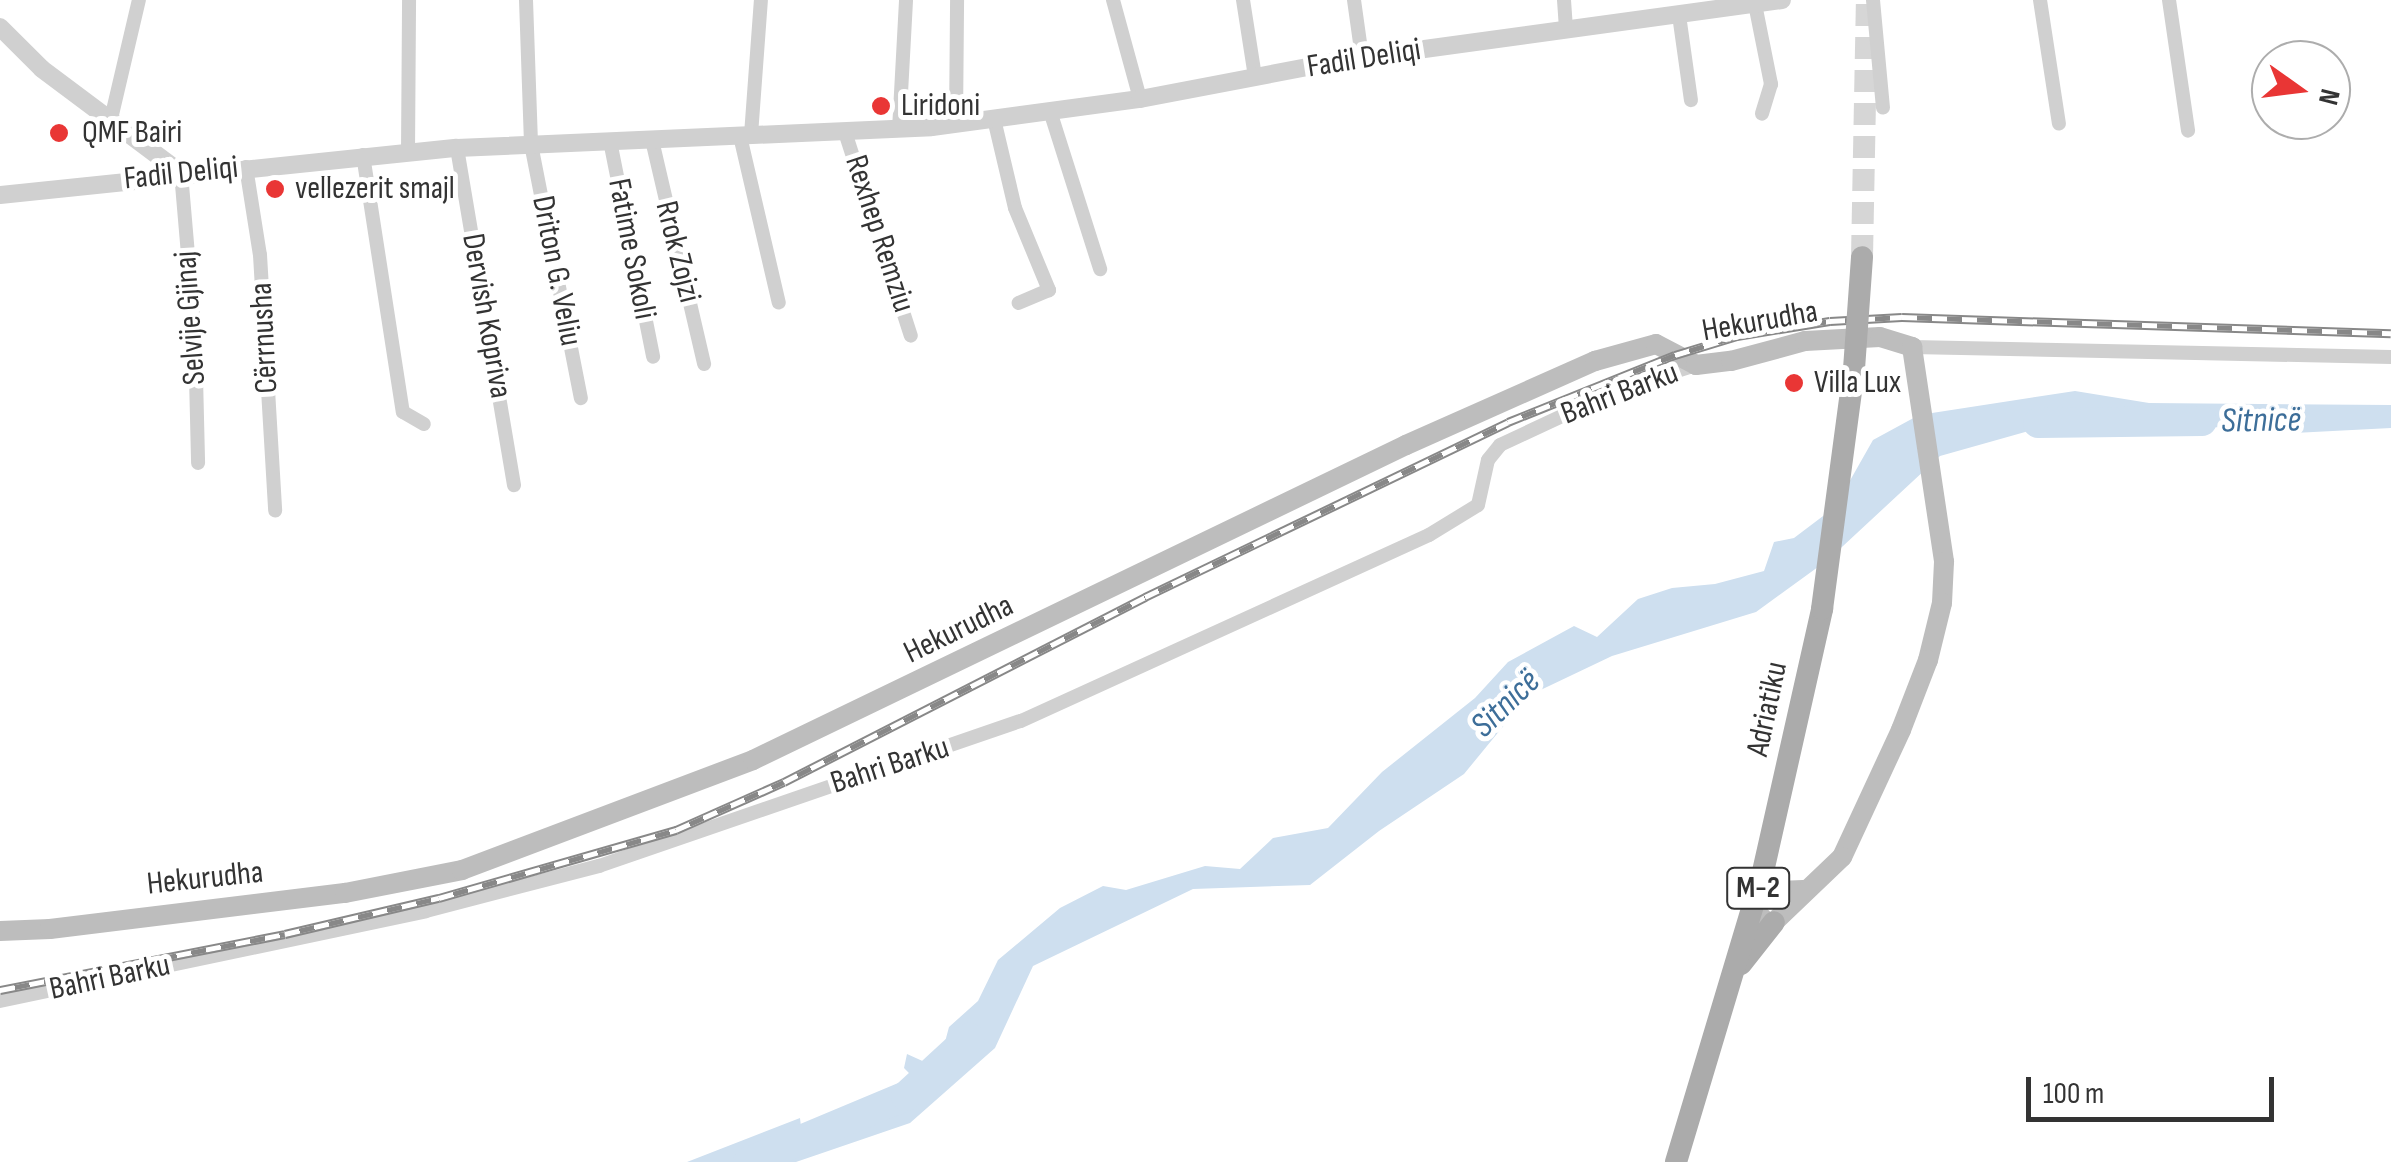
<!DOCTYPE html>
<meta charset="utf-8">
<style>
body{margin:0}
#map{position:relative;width:2391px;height:1162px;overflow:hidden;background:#fff;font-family:"Sofia Sans Condensed",sans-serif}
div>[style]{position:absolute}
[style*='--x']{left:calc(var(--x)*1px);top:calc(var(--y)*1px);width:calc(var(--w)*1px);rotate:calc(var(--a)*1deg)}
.water>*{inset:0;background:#cedfef}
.river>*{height:30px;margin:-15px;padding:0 15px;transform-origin:15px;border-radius:15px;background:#cedfef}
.primary-tunnel>*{height:22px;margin-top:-11px;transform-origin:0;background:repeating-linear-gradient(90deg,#d6d6d6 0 22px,transparent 0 33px)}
.minor>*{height:14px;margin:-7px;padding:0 7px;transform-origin:7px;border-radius:7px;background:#d0d0d0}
.tertiary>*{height:18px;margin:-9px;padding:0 9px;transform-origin:9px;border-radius:9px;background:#d0d0d0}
.secondary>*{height:20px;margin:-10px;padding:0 10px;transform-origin:10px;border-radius:10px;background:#bdbdbd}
.primary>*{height:22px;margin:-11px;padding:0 11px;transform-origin:11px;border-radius:11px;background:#ababab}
.rail>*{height:9px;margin-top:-4.5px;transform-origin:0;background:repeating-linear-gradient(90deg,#fff 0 15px,#888 0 30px);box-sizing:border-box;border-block:2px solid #888}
.primary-bridge>*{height:22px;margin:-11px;padding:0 11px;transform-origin:11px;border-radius:11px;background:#ababab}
.dots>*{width:28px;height:28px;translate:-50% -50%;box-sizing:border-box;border:5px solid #fff;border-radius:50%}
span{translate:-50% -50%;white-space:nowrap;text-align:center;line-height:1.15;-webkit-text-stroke:10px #fff;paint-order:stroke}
.shield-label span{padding:2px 8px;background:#fff;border:2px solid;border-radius:8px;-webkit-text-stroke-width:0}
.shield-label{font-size:30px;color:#333;font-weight:700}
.street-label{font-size:32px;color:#333}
.poi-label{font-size:32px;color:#333}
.left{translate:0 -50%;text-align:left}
.water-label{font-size:35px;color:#3d6e99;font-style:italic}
.north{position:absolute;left:2251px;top:40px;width:100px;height:100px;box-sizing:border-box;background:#fff;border:2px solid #adadad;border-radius:50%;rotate:104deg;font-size:28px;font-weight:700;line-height:40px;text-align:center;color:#333}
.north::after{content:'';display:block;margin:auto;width:35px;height:45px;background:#e93635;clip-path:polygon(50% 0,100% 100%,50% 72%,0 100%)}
.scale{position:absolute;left:2026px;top:1077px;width:248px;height:45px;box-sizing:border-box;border:5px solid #333;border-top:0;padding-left:12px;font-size:30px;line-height:35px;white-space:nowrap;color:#333;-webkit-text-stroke:8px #fff;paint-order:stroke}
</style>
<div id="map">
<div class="water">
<i style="clip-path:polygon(2075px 391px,2149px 403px,2391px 405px,2391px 428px,2294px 433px,2104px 419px,2039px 428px,1940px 456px,1829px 559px,1756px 612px,1612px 656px,1528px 696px,1464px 774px,1379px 831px,1310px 885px,1193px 889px,1033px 966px,995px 1048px,910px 1123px,796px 1162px,687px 1162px,800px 1118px,802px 1135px,824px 1142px,855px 1123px,853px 1103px,889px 1099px,913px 1077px,904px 1068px,907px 1054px,938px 1068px,949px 1027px,978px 1001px,998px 960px,1060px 908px,1103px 886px,1126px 890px,1205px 866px,1240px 869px,1273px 838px,1328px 828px,1382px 772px,1475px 698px,1508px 662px,1574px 626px,1597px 637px,1638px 599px,1672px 588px,1715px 584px,1764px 571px,1774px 542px,1794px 538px,1835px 507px,1873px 440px,1919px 415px)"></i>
</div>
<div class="river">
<i style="--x:2038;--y:423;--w:164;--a:-0.7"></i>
<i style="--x:748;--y:1162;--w:171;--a:-22.7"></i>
<i style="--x:906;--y:1096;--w:86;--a:-42.6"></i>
</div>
<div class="primary-tunnel">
<i style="--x:1862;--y:257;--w:257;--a:-88.9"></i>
</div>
<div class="minor">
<i style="--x:526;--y:0;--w:144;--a:88"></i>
<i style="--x:531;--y:144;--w:259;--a:78.9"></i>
<i style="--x:1113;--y:0;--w:103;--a:74.7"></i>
<i style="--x:1243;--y:0;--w:78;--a:81.1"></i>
<i style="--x:1354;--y:0;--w:58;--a:82"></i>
<i style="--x:1564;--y:0;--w:30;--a:86"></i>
<i style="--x:1873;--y:0;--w:108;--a:84.7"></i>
<i style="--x:2040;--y:0;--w:125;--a:81.3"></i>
<i style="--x:2169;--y:0;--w:132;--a:81.7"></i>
<i style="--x:1755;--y:4;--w:82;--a:78.7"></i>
<i style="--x:1771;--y:84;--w:31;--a:107"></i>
<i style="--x:1679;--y:15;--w:86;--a:82"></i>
<i style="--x:1050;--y:111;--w:166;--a:72.4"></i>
<i style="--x:111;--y:119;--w:122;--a:-76.8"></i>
<i style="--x:994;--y:119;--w:91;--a:76.7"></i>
<i style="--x:1015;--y:208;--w:89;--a:67.5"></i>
<i style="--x:1049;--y:290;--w:33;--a:157"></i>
<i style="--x:956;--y:124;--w:124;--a:-89.5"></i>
<i style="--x:899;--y:130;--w:130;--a:-86.9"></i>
<i style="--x:845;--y:132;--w:214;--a:72.1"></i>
<i style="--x:751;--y:135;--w:135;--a:-85.8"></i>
<i style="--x:740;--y:136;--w:171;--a:76.9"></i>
<i style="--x:652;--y:140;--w:230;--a:76.9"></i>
<i style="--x:610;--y:141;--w:220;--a:78.7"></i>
<i style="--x:457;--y:148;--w:342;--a:80.4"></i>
<i style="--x:408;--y:152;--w:152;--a:-89.6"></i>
<i style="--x:363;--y:155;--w:260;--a:81.2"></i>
<i style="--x:403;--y:412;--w:24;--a:30"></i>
<i style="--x:246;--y:167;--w:89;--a:81"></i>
<i style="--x:260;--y:255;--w:256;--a:86.6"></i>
<i style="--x:181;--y:173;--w:164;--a:85.1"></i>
<i style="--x:195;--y:336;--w:127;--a:88.6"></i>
<i style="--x:1912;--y:347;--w:479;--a:1.2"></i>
<i style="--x:0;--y:1001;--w:435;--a:-11.9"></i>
<i style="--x:426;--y:911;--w:179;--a:-14.6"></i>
<i style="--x:599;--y:866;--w:446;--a:-19"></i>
<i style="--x:1021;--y:721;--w:448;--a:-24.5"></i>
<i style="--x:1429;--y:535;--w:57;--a:-31.5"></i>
<i style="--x:1478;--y:505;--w:46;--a:-77.5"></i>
<i style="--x:1488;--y:460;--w:19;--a:-51"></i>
<i style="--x:1500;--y:445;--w:132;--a:-25"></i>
<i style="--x:1620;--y:389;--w:80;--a:-17.5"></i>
</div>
<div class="tertiary">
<i style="--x:0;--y:27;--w:59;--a:45"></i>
<i style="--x:42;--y:69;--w:174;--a:36.8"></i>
<i style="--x:0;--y:195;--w:459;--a:-5.9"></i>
<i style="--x:457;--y:148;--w:475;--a:-2.5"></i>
<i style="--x:932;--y:127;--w:210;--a:-7.7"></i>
<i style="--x:1140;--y:99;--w:208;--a:-10.8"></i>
<i style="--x:1344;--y:60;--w:442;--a:-7.8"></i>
</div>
<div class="secondary">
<i style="--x:1762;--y:876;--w:21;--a:45"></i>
<i style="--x:1777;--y:891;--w:26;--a:-2"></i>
<i style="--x:0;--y:931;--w:50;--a:-2.3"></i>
<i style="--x:50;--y:929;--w:297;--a:-7"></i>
<i style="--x:345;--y:893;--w:119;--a:-11.1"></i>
<i style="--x:462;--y:870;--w:311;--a:-20.7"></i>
<i style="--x:753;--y:760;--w:725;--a:-25.75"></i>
<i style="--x:1406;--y:445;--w:207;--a:-24"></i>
<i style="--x:1595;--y:361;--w:63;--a:-15.6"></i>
<i style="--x:1656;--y:344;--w:45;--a:27.7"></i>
<i style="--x:1696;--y:365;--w:35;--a:-7"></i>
<i style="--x:1731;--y:361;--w:77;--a:-15.1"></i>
<i style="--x:1805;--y:341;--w:75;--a:-3.1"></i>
<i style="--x:1880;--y:337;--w:34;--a:17"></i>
<i style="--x:1912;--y:347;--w:217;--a:81.5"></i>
<i style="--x:1944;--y:562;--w:41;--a:92.8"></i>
<i style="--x:1942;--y:603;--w:59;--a:103.8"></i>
<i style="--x:1928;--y:660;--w:75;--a:111.1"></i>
<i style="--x:1901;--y:730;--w:140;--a:114.9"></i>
<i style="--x:1842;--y:857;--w:94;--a:136.3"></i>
<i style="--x:1774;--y:922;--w:8;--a:180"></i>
<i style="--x:1766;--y:922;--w:19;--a:-133"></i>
</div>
<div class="primary">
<i style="--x:1741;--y:964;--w:53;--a:-51.8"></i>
<i style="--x:1676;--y:1162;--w:299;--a:-73.3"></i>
<i style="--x:1762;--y:876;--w:274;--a:-77.3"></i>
</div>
<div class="rail">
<i style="--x:0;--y:990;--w:290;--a:-11.1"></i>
<i style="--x:285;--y:934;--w:158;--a:-13.2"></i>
<i style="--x:439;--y:898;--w:247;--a:-16"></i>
<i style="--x:676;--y:830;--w:118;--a:-24"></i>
<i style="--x:784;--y:782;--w:406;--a:-27.1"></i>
<i style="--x:1145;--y:597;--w:403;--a:-25.7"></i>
<i style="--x:1508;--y:422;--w:180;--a:-21.9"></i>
<i style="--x:1675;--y:355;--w:65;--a:-17"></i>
<i style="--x:1737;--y:336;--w:94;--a:-9.2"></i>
<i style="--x:1830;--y:321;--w:72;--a:-3.2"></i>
<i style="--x:1902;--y:317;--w:489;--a:1.9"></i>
</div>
<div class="primary-bridge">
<i style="--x:1822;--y:609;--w:242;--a:-82.4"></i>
<i style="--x:1854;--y:369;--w:112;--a:-85.9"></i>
</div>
<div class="dots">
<i style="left:881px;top:106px;background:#e93635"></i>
<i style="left:59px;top:133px;background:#e93635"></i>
<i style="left:275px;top:189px;background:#e93635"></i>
<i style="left:1794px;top:383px;background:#e93635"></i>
</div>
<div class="shield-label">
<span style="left:1758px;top:888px">M-2</span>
</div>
<div class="street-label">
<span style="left:1364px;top:59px;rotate:-9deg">Fadil Deliqi</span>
<span style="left:181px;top:174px;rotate:-6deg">Fadil Deliqi</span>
<span style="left:879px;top:234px;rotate:72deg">Rexhep Remziu</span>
<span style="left:631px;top:249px;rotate:79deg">Fatime Sokoli</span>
<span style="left:677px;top:252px;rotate:76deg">Rrok Zojzi</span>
<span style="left:556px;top:271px;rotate:79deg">Driton G. Veliu</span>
<span style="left:486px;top:316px;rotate:80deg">Dervish Kopriva</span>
<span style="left:191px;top:318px;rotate:-94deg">Selvije Gjinaj</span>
<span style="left:1760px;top:322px;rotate:-10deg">Hekurudha</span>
<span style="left:265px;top:338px;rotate:-93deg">Cërrnusha</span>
<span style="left:1620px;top:394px;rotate:-21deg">Bahri Barku</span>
<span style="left:959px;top:630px;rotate:-26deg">Hekurudha</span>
<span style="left:1768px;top:709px;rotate:-78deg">Adriatiku</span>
<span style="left:890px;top:766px;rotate:-18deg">Bahri Barku</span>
<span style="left:205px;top:879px;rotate:-6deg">Hekurudha</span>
<span style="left:110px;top:978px;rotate:-12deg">Bahri Barku</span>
</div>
<div class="poi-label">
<span class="left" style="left:901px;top:106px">Liridoni</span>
<span class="left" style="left:82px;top:133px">QMF Bairi</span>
<span class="left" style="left:295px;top:189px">vellezerit smajl</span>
<span class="left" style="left:1814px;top:383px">Villa Lux</span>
</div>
<div class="water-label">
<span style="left:2261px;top:421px;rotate:-1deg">Sitnicë</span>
<span style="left:1506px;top:704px;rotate:-44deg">Sitnicë</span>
</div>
<div class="north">N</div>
<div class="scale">100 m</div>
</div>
